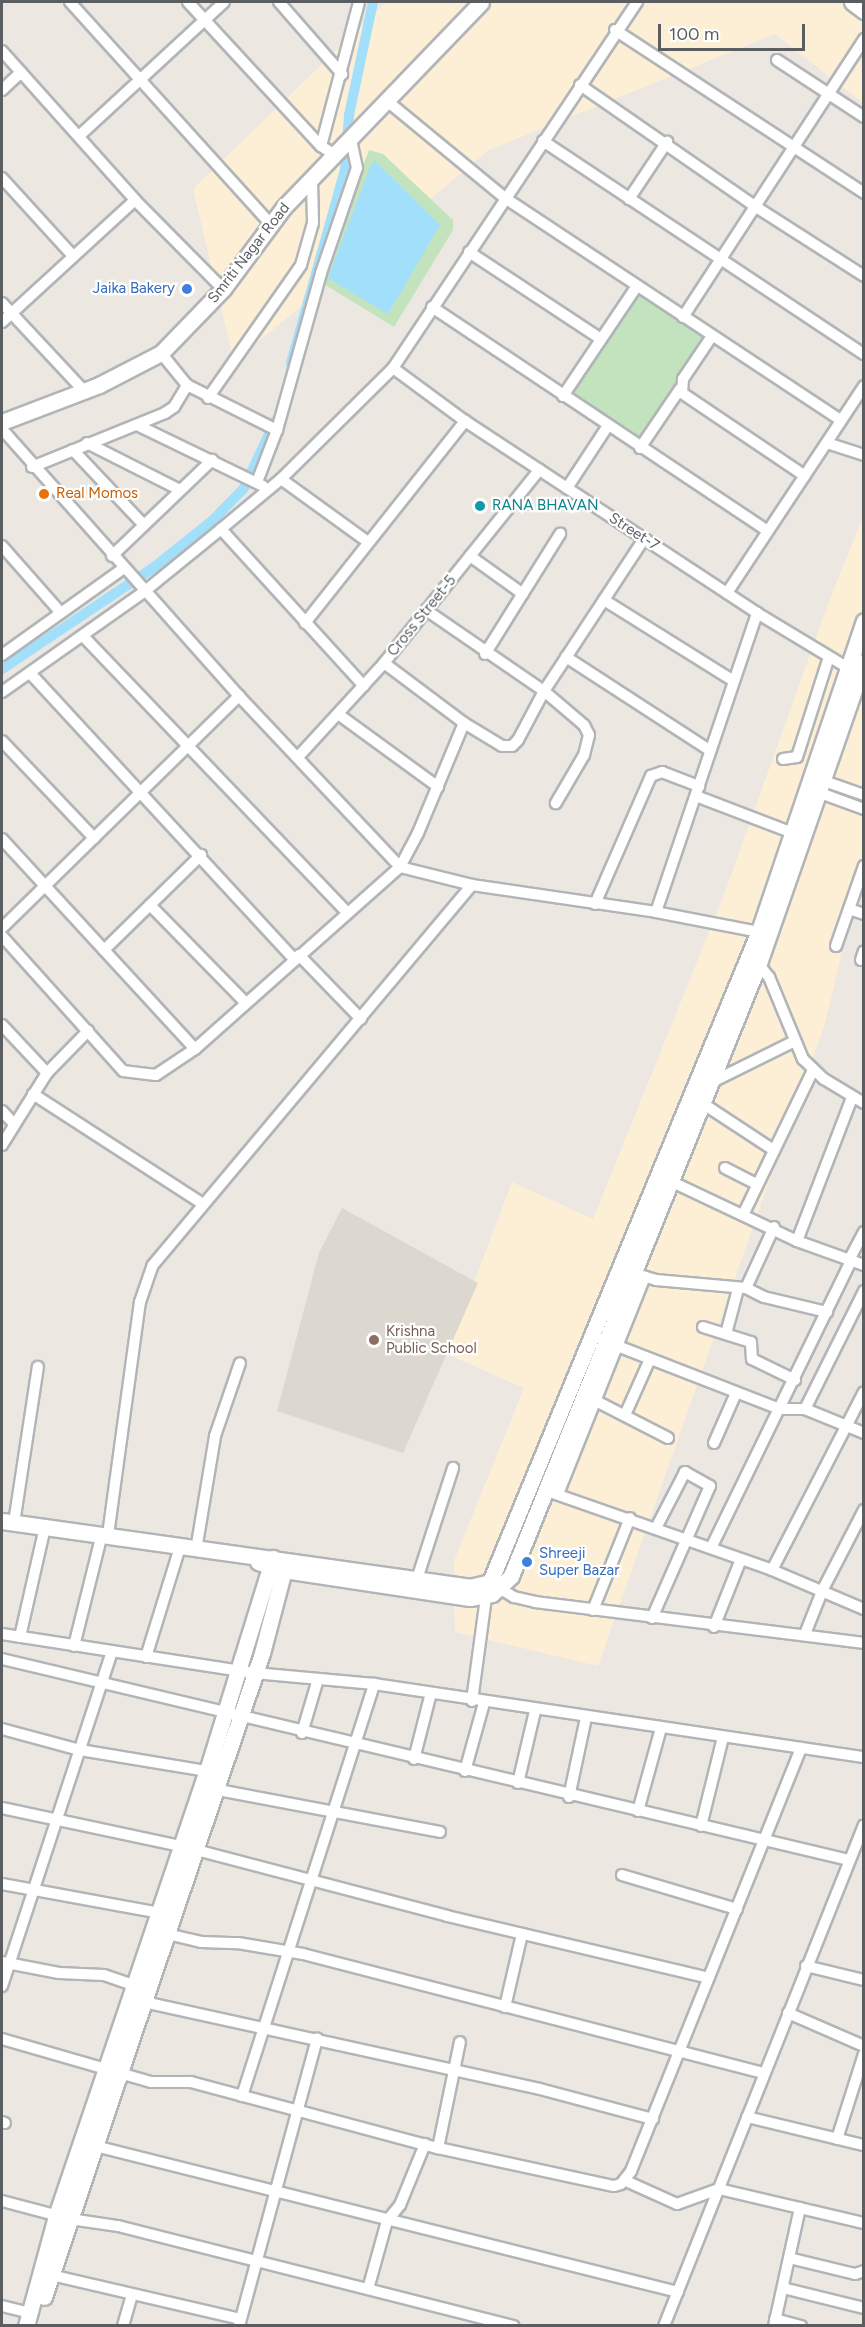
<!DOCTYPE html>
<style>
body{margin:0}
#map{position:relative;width:865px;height:2327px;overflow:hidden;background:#ece8e1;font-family:Figtree,sans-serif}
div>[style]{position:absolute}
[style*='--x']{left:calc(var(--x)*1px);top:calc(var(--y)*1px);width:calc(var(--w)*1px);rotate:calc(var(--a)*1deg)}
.commercial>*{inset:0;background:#fcefd6}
.education>*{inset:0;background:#dcd7cf}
.green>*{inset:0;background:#c3e3be;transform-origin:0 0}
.water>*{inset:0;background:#a2dffb}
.canal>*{height:10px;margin:-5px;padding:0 5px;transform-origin:5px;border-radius:5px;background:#a2dffb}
.roads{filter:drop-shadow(2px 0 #b2b5b8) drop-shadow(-2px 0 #b2b5b8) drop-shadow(0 2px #b2b5b8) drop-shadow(0 -2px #b2b5b8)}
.street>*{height:10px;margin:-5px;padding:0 5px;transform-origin:5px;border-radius:5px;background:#fff}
.secondary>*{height:15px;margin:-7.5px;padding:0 7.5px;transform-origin:7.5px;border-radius:7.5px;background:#fff}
.dots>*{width:16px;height:16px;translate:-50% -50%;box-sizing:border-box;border:3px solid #fff;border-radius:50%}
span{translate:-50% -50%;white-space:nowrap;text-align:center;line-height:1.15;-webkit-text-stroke:4.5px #fff;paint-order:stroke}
.street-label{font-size:15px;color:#5a5e61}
.shop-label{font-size:15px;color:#366cbe}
.right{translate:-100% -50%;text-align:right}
.left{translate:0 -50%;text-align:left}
.food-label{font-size:15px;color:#c56008}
.culture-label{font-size:15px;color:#0d838f}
.education-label{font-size:15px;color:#785e54}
.frame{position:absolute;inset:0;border:3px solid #5a5e61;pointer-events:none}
.scale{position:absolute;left:658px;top:24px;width:147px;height:27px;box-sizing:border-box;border:3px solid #5a5e61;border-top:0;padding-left:8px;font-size:18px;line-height:21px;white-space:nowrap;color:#5a5e61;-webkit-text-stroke:4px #fff;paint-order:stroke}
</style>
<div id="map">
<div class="commercial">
<i style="clip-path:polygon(386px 2px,863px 2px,863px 103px,775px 34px,489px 150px,234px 362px,193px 189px)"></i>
<i style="clip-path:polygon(863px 517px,863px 864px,825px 1023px,598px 1666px,455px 1632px,454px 1561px,524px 1388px,447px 1354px,512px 1182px,593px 1219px,724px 895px,831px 596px)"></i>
</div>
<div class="education">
<i style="clip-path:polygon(342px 1208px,478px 1283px,403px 1453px,277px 1411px,319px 1253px)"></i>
</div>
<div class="green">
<i style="clip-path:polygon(369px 150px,383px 154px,453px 220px,453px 230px,394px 327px,319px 281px)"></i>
<i style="left:637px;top:286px;width:90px;height:133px;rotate:34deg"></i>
</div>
<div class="water">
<i style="clip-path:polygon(375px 161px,440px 225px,388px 314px,328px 278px,371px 165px)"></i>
</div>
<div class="canal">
<i style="--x:291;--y:363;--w:200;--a:-74.4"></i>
<i style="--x:345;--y:170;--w:55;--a:-85.8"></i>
<i style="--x:349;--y:115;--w:116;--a:-78"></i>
<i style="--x:2;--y:669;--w:182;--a:-33.8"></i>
<i style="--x:153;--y:568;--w:77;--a:-38.7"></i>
<i style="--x:213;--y:520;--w:45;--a:-45.9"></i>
<i style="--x:244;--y:488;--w:74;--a:-65.2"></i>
</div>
<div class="roads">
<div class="street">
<i style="--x:70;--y:2;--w:298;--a:47.9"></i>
<i style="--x:188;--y:2;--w:196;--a:47.3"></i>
<i style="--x:321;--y:146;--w:17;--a:33"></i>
<i style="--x:279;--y:2;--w:96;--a:48.8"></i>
<i style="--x:615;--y:30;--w:298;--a:33.2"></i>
<i style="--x:2;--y:51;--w:200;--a:48.2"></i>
<i style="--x:135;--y:200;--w:125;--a:45.3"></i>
<i style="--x:777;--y:60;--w:104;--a:33.2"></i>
<i style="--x:580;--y:85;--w:214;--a:34.7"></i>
<i style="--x:756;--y:207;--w:128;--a:32.6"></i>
<i style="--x:2;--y:90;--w:26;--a:-43"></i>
<i style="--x:386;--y:100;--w:154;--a:39.5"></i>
<i style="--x:505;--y:198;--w:403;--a:33.5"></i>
<i style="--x:79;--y:136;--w:197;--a:-42.7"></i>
<i style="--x:543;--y:141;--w:385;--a:33.6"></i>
<i style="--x:321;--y:146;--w:149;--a:-75.2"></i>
<i style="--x:2;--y:178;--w:105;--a:47.7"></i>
<i style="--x:629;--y:199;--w:69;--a:-56.3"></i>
<i style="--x:469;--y:252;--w:158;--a:33.4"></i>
<i style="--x:2;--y:303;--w:120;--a:47"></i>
<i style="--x:432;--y:307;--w:402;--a:33.7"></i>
<i style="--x:683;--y:317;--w:332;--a:-56.9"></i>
<i style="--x:2;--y:322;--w:180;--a:-42.5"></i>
<i style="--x:712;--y:336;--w:52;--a:124"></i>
<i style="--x:683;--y:379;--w:14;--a:94"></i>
<i style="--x:682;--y:393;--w:148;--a:34"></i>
<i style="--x:161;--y:353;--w:41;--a:50.9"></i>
<i style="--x:187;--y:385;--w:101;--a:26.6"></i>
<i style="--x:393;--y:368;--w:89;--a:36.4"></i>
<i style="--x:465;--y:421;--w:349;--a:33.3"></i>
<i style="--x:757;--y:613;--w:106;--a:31.1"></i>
<i style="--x:563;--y:396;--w:133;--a:-56.1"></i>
<i style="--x:208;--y:398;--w:162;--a:-55"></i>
<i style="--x:301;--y:265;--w:44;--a:-74.1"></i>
<i style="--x:313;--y:223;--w:43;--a:-91.3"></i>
<i style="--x:137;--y:425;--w:140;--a:25.8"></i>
<i style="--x:2;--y:429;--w:357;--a:48.4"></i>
<i style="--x:239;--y:696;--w:235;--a:46.7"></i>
<i style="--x:400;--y:867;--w:74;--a:14"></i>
<i style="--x:472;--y:885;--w:186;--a:8.3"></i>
<i style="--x:656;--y:912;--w:110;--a:11"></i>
<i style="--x:87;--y:443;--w:104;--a:26.8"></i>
<i style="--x:827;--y:443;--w:39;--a:18"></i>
<i style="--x:640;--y:448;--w:71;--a:-55.9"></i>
<i style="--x:73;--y:450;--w:103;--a:46.6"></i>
<i style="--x:32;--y:467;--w:144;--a:-22.1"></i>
<i style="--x:165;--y:413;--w:11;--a:-34"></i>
<i style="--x:174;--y:407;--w:26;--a:-59"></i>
<i style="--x:281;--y:479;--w:107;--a:35.9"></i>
<i style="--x:257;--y:482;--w:56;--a:-69"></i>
<i style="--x:277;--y:430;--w:163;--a:-74.3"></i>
<i style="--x:321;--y:273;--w:111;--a:-71.1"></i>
<i style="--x:357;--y:168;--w:30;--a:-102"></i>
<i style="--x:567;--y:488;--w:73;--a:-56.7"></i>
<i style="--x:221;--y:529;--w:212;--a:47.7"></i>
<i style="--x:2;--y:546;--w:89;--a:48.6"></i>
<i style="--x:112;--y:556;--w:139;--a:-43.8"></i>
<i style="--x:470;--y:556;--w:65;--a:35.6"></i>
<i style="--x:727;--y:593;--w:248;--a:-56.5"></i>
<i style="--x:604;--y:600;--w:151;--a:32"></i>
<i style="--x:426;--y:610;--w:143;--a:34.5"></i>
<i style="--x:544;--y:691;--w:52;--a:40.4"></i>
<i style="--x:584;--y:725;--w:11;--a:63"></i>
<i style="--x:589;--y:735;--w:21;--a:104"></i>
<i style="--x:584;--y:755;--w:56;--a:120.3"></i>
<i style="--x:305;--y:623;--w:258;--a:-51.6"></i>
<i style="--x:83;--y:636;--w:382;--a:46.3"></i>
<i style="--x:485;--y:654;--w:142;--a:-58"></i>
<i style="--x:2;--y:655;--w:150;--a:-35.5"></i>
<i style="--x:566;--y:657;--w:171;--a:33"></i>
<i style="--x:30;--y:673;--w:389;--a:47.3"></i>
<i style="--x:2;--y:692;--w:175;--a:-35.2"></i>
<i style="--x:145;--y:591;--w:98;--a:-39.2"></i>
<i style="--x:221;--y:529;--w:78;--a:-39.8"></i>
<i style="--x:281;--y:479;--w:158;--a:-44.7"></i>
<i style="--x:393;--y:368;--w:440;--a:-56.3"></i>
<i style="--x:338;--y:714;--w:124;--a:36.1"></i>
<i style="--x:464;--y:723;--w:44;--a:31.2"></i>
<i style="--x:502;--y:746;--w:10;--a:0"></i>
<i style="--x:512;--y:746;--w:8;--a:-45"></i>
<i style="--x:518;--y:740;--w:55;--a:-62"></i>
<i style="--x:544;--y:691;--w:182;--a:-56.7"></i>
<i style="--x:2;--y:741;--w:134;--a:46.5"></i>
<i style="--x:298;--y:757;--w:127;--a:-47.5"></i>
<i style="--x:384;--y:663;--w:248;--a:-51.2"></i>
<i style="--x:783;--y:759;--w:14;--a:-8"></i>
<i style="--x:797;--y:757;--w:105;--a:-72.3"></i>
<i style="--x:824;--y:781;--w:42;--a:19.3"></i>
<i style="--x:812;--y:790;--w:55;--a:20.1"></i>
<i style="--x:696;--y:796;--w:104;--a:20.9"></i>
<i style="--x:2;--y:839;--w:285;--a:47.4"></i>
<i style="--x:595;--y:904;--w:140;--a:-66.4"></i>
<i style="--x:651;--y:776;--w:12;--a:-20"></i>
<i style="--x:662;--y:772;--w:40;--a:21"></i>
<i style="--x:150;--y:905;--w:137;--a:45.6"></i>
<i style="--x:849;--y:909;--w:16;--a:18"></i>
<i style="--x:656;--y:912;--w:316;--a:-71.3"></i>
<i style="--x:2;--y:928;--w:332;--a:-44.4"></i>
<i style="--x:2;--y:936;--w:181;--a:48.1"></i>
<i style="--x:123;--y:1071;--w:33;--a:7"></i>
<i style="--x:156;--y:1075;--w:47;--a:-33.7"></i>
<i style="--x:195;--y:1049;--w:274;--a:-41.6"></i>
<i style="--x:400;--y:867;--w:38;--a:-62"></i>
<i style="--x:418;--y:833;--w:119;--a:-67.3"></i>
<i style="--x:464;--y:723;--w:100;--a:-143.1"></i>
<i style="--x:836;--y:946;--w:85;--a:-70.7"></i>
<i style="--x:104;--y:950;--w:136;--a:-44.4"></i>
<i style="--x:299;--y:955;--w:89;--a:45.9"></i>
<i style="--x:861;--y:960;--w:9;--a:-72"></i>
<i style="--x:756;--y:961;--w:21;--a:51"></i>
<i style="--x:769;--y:977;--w:89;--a:67.5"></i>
<i style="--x:803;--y:1059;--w:29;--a:44"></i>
<i style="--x:824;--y:1079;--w:47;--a:31"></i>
<i style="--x:2;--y:1025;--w:66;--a:46.8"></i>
<i style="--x:710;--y:1083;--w:93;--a:-26.3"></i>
<i style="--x:33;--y:1094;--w:202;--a:32.9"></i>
<i style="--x:702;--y:1103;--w:84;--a:33.3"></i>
<i style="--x:2;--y:1111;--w:18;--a:47"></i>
<i style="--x:2;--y:1145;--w:85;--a:-58"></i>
<i style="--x:47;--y:1073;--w:59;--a:-45.7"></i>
<i style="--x:725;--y:1168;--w:35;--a:27"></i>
<i style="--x:666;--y:1179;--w:145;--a:25.3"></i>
<i style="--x:797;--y:1241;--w:71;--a:19.7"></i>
<i style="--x:743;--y:1215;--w:161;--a:-64.2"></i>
<i style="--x:797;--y:1241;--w:153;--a:-69"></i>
<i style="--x:849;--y:1260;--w:32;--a:-62"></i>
<i style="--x:639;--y:1275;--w:18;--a:16"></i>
<i style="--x:656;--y:1280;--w:90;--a:5.1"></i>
<i style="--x:746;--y:1288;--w:67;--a:-65.3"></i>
<i style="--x:746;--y:1288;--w:20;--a:27"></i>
<i style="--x:764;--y:1297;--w:65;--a:13.4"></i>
<i style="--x:703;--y:1327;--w:50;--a:17.4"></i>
<i style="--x:751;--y:1342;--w:17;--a:87"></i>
<i style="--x:752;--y:1359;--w:48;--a:26"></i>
<i style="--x:726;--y:1334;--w:47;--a:-75.1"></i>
<i style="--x:602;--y:1340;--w:191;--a:21.2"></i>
<i style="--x:780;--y:1409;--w:25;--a:0"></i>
<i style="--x:805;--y:1409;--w:64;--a:22.1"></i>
<i style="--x:596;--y:1401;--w:81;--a:27.2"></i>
<i style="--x:805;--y:1409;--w:132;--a:-63.4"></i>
<i style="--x:625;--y:1415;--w:61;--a:-65.9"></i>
<i style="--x:714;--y:1443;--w:55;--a:-66.3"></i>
<i style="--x:547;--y:1491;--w:238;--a:19.3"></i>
<i style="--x:772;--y:1570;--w:100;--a:23"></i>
<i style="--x:558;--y:1494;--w:234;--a:-68.2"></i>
<i style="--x:14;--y:1523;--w:158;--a:-81.3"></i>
<i style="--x:108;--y:1535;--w:235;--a:-82.2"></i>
<i style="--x:140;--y:1302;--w:39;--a:-71"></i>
<i style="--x:153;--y:1265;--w:496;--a:-50"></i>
<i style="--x:711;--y:1548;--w:319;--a:-64"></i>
<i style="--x:196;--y:1550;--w:116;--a:-80.5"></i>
<i style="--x:215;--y:1436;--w:77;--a:-71.1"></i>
<i style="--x:772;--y:1570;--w:200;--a:-62.7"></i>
<i style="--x:417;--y:1579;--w:117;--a:-72"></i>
<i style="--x:493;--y:1584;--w:25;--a:32"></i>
<i style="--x:514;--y:1597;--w:22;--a:13"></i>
<i style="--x:535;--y:1602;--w:332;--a:7.1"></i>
<i style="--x:593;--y:1610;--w:99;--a:-68.1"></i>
<i style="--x:652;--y:1618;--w:144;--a:-66.3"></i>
<i style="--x:710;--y:1486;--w:29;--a:-151"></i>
<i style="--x:685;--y:1472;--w:63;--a:117.4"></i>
<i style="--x:714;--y:1627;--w:73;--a:-68.3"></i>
<i style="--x:2;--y:1634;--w:255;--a:8.8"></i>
<i style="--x:254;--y:1673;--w:121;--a:5.2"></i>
<i style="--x:374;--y:1684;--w:495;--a:8.5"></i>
<i style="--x:805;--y:1634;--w:48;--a:-68.2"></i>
<i style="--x:823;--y:1589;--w:89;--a:-62.6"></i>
<i style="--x:20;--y:1637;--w:113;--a:-77.2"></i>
<i style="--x:74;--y:1646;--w:115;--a:-76"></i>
<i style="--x:146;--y:1657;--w:115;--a:-72.8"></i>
<i style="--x:2;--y:1659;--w:871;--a:13.35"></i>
<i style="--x:472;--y:1701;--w:105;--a:-82.3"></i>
<i style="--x:2;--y:1729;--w:81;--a:15.1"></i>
<i style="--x:80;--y:1750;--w:129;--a:9.4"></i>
<i style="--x:302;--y:1733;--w:56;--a:-73.5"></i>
<i style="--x:414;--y:1759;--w:68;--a:-75.6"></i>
<i style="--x:465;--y:1771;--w:71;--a:-74.4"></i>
<i style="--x:518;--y:1783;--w:74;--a:-76.7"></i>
<i style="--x:213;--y:1789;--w:231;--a:10.7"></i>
<i style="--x:569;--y:1797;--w:81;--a:-77.9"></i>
<i style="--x:2;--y:1808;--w:183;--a:12"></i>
<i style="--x:181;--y:1846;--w:275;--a:14.7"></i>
<i style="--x:447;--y:1916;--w:269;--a:13.3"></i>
<i style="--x:638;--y:1811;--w:86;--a:-74.5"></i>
<i style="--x:701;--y:1826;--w:92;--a:-76.1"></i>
<i style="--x:622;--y:1875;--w:120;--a:16.5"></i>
<i style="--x:2;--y:1884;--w:167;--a:10.4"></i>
<i style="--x:167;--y:1934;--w:35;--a:13"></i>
<i style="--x:201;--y:1942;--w:37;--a:2"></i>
<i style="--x:238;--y:1943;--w:66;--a:9.6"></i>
<i style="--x:303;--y:1954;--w:476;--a:14.5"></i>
<i style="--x:2;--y:1962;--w:58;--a:10.9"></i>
<i style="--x:59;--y:1973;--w:45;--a:2.5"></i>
<i style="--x:104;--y:1975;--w:37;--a:19"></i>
<i style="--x:806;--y:1966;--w:60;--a:13.6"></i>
<i style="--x:2;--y:1986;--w:352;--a:-71.8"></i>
<i style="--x:144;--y:2002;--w:405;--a:12.4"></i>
<i style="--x:540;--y:2089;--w:117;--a:14.9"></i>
<i style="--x:505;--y:2007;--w:75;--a:-76.9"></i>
<i style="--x:788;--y:2013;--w:83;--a:23.5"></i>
<i style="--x:2;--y:2039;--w:155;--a:16.1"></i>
<i style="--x:151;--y:2082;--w:40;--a:0"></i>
<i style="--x:191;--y:2082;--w:256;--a:15"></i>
<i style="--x:438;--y:2148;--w:180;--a:12.2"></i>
<i style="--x:614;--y:2186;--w:7;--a:-16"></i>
<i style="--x:621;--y:2184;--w:16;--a:-52"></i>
<i style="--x:631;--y:2171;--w:456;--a:-68.1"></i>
<i style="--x:242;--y:2096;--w:433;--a:-72.2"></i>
<i style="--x:747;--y:2117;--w:120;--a:13.5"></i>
<i style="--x:2;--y:2122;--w:3;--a:18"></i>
<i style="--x:837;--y:2139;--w:89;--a:-72.4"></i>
<i style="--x:95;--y:2146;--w:601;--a:14.06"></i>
<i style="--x:438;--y:2148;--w:108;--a:-78.3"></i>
<i style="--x:626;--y:2181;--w:56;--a:24.3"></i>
<i style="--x:677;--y:2204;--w:45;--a:-19.7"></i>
<i style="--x:719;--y:2189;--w:149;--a:13.2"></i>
<i style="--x:2;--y:2201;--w:70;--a:14.8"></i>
<i style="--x:70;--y:2219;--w:49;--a:8.3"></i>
<i style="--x:118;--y:2226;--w:408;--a:14.2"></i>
<i style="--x:789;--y:2258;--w:68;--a:13.6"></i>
<i style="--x:855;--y:2274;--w:9;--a:-18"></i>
<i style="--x:51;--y:2275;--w:194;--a:13.1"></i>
<i style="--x:783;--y:2288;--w:83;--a:13.9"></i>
<i style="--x:368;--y:2289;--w:71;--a:-74.4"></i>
<i style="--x:387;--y:2221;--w:21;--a:-51"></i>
<i style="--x:400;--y:2205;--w:66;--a:-67.7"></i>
<i style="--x:2;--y:2306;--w:29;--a:14"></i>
<i style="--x:775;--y:2319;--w:27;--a:15"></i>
<i style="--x:123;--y:2326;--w:33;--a:-74"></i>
<i style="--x:239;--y:2326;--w:298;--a:-74.8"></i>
<i style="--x:664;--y:2326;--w:539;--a:-68.24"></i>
<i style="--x:774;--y:2326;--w:121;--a:-77.6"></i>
</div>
<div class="secondary">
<i style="--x:852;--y:2;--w:15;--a:37"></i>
<i style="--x:2;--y:422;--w:104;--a:-20.9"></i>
<i style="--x:99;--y:385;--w:70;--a:-27.3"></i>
<i style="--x:161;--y:353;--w:89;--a:-45.9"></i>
<i style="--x:223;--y:289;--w:102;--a:-53.4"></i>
<i style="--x:284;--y:207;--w:284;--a:-46.1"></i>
<i style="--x:2;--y:1521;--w:472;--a:8"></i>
<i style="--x:469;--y:1587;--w:22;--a:-13"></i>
<i style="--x:490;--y:1582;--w:704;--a:-67.55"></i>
<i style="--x:759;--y:931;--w:327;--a:-71.3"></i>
<i style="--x:258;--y:1562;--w:27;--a:17"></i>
<i style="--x:284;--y:1570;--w:188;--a:8.6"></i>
<i style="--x:470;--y:1598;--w:22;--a:-10"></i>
<i style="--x:492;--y:1594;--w:26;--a:-43"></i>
<i style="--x:511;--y:1576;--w:661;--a:-67.97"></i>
<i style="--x:759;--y:963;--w:319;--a:-70.8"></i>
<i style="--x:44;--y:2297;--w:680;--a:-71.3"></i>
<i style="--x:262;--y:1653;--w:94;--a:-75.2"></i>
<i style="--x:26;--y:2326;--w:114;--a:-74.7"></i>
<i style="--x:56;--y:2216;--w:470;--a:-71.3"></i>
<i style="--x:207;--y:1771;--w:223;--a:-72.8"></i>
</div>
</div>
<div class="dots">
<i style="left:187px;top:289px;background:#3f7fe0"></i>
<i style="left:44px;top:494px;background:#e8710a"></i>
<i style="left:480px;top:506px;background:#0f9aa8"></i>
<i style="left:374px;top:1340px;background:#8d6e63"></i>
<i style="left:527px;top:1562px;background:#3f7fe0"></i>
</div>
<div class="street-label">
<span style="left:249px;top:253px;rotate:-52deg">Smriti Nagar Road</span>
<span style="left:634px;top:532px;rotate:33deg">Street-7</span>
<span style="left:422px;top:616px;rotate:-51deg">Cross Street-5</span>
</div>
<div class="shop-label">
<span class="right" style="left:175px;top:289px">Jaika Bakery</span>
<span class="left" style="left:539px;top:1562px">Shreeji<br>Super Bazar</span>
</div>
<div class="food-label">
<span class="left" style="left:56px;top:494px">Real Momos</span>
</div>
<div class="culture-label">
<span class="left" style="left:492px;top:506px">RANA BHAVAN</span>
</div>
<div class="education-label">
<span class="left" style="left:386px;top:1340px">Krishna<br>Public School</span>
</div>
<div class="frame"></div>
<div class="scale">100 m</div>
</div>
